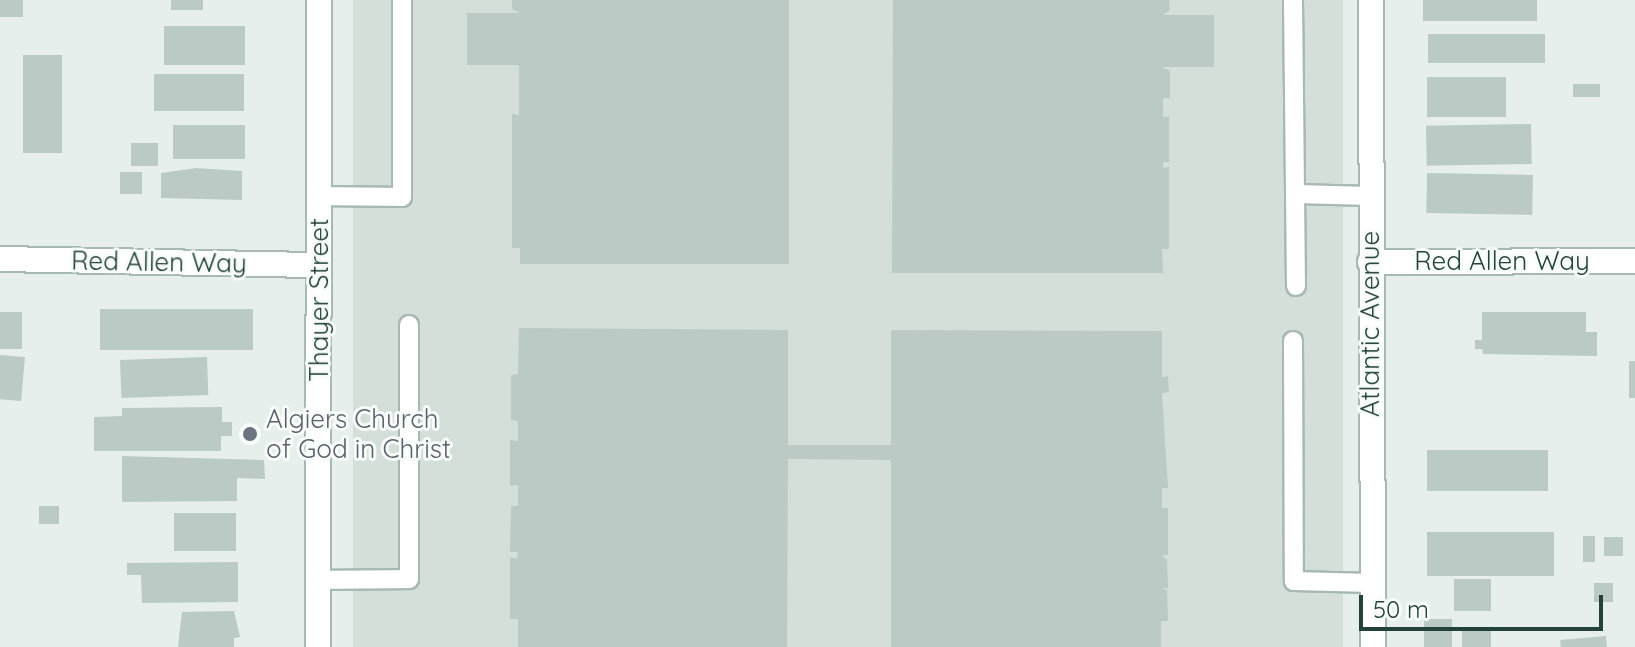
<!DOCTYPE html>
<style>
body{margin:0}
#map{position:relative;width:1635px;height:647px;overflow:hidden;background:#e6efeb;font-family:Quicksand,sans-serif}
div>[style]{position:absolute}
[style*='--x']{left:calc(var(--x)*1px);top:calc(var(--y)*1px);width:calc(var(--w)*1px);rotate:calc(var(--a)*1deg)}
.built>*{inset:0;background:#d4dfda;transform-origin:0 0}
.building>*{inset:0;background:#bbcac4;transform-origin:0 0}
.roads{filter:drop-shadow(2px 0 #a8b8b2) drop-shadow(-2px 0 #a8b8b2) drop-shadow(0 2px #a8b8b2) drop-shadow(0 -2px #a8b8b2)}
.service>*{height:18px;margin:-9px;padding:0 9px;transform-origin:9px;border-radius:9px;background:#fff}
.minor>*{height:24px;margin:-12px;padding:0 12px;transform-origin:12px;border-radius:12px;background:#fff}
.dots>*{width:22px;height:22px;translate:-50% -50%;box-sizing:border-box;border:4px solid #f7fbf9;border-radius:50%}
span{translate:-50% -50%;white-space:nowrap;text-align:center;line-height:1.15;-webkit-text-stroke:6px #f7fbf9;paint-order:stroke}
.street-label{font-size:26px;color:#24423a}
.worship-label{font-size:26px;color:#5b616d}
.left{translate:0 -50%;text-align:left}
.scale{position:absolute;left:1359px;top:595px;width:244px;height:36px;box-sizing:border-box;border:4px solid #24423a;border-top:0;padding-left:10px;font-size:24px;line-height:28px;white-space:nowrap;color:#24423a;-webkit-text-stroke:6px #f7fbf9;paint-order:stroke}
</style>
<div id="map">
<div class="built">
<i style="left:353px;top:0;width:990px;height:647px"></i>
</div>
<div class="building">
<i style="left:0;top:0;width:23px;height:17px"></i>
<i style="left:171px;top:0;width:32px;height:10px"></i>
<i style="clip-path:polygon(512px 0,789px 0,789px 264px,520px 264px,520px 248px,512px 248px,512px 114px,519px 115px,519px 65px,467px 65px,467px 13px,520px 13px,512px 9px)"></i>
<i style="clip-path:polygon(893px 0,1169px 0,1170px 10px,1163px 15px,1214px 15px,1214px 67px,1162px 67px,1170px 71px,1170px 98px,1163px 98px,1163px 117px,1169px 117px,1169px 162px,1163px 162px,1163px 168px,1169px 167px,1169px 249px,1162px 249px,1163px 273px,892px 273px)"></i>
<i style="left:1423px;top:0;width:114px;height:21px"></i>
<i style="left:245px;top:26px;width:39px;height:81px;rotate:90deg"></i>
<i style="left:1428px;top:34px;width:117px;height:29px"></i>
<i style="left:23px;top:55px;width:39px;height:98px"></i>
<i style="left:244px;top:74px;width:37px;height:90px;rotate:90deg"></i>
<i style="left:1506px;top:77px;width:40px;height:79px;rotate:90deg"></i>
<i style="left:1600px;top:84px;width:13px;height:27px;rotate:90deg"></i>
<i style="left:1531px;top:124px;width:40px;height:105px;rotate:89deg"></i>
<i style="left:245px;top:125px;width:34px;height:72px;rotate:90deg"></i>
<i style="left:131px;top:143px;width:27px;height:23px"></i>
<i style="clip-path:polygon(196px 168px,242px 171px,242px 200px,161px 198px,161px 173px)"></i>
<i style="left:120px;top:172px;width:22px;height:22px"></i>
<i style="left:1427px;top:173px;width:106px;height:40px;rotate:1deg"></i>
<i style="left:253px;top:309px;width:41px;height:153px;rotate:90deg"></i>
<i style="left:0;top:312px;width:22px;height:37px"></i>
<i style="clip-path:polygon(1482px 312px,1586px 312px,1586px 332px,1597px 332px,1597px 356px,1483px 354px,1482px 349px,1475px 349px,1475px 340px,1482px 340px)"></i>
<i style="clip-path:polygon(519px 328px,788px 330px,788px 445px,891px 445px,891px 330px,1162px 331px,1162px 377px,1168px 376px,1169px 392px,1162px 393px,1168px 488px,1162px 488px,1162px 508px,1168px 508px,1168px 555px,1162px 555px,1167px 560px,1168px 588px,1162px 588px,1167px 590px,1168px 621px,1161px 621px,1161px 647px,891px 647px,891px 460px,788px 459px,787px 647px,518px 647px,518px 619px,510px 619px,510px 558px,517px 558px,518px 552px,510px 552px,511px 506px,518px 506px,518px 485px,510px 486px,510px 440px,518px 441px,518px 421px,511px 420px,511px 375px,518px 374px)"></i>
<i style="left:0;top:355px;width:25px;height:44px;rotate:5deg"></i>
<i style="left:207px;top:357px;width:38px;height:87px;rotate:88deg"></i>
<i style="left:1629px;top:361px;width:6px;height:37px"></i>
<i style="clip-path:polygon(222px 407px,222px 422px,232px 422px,232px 436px,221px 436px,221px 451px,94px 451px,94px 417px,122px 416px,122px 408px)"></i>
<i style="left:1548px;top:450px;width:41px;height:121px;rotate:90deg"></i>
<i style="clip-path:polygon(122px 456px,264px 460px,265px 479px,237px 478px,237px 501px,122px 502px)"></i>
<i style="left:39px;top:506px;width:20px;height:18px"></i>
<i style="left:174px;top:513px;width:62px;height:38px"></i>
<i style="left:1554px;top:532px;width:44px;height:127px;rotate:90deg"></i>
<i style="left:1583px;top:536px;width:12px;height:26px"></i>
<i style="left:1604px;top:537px;width:19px;height:19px"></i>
<i style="clip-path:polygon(238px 562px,238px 602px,142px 603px,141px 575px,127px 575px,127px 563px)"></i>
<i style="left:1491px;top:579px;width:32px;height:37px;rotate:90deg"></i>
<i style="left:1594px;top:583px;width:19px;height:19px"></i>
<i style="clip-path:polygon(234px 611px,240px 637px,234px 638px,234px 647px,178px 647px,182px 612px)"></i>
<i style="left:1424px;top:619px;width:28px;height:28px"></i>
<i style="left:1491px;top:627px;width:20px;height:29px;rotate:90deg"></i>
<i style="left:1606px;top:636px;width:11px;height:46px;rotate:85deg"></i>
</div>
<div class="roads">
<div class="service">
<i style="--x:1293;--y:0;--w:286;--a:89.4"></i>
<i style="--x:1296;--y:194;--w:74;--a:1.5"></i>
<i style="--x:319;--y:196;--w:83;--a:0.7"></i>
<i style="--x:402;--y:197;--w:197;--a:-90"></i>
<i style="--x:1293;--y:341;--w:240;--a:89.8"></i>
<i style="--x:1294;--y:581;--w:78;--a:1.5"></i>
<i style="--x:318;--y:580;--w:91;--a:-0.6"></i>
<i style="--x:409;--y:579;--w:254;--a:-90"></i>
</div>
<div class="minor">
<i style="--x:1371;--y:0;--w:647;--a:89.82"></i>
<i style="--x:0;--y:259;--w:319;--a:1.1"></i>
<i style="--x:1370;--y:262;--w:265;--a:-0.2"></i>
<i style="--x:318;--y:647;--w:647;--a:-89.91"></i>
</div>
</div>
<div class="dots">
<i style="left:250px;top:434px;background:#6b7280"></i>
</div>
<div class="street-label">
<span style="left:1502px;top:261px">Red Allen Way</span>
<span style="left:159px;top:262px;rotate:1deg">Red Allen Way</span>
<span style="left:319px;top:300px;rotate:-90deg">Thayer Street</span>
<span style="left:1370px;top:324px;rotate:-90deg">Atlantic Avenue</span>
</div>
<div class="worship-label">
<span class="left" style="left:266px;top:434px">Algiers Church<br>of God in Christ</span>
</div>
<div class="scale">50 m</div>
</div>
